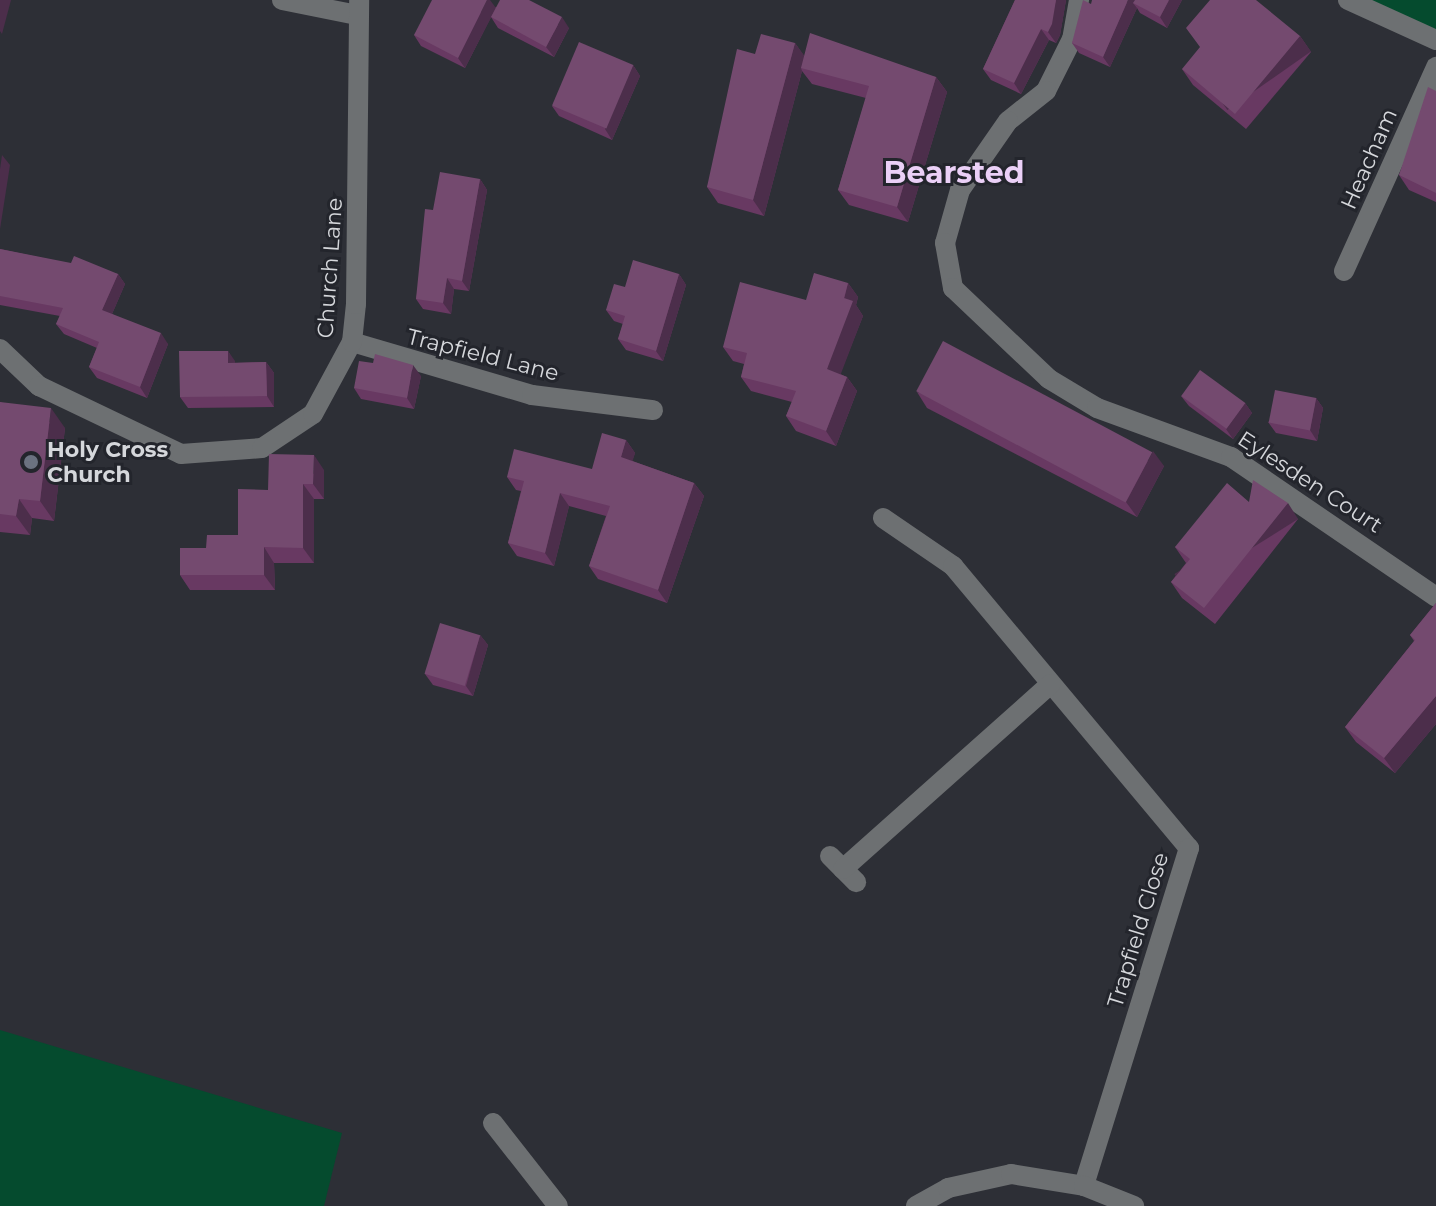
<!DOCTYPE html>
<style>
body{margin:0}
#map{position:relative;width:1436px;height:1206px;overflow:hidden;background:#2d2f36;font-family:Montserrat,sans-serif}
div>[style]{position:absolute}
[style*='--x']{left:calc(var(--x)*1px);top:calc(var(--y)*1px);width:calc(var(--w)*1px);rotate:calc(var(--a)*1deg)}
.green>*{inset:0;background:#054b2e}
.minor>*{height:20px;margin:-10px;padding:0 10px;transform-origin:10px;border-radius:10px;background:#6d7072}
.wall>*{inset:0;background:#683962}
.shaded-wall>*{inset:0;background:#4c2e4b;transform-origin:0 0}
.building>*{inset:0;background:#744a6f;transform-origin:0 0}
.dots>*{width:22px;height:22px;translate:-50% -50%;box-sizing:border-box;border:4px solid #23252c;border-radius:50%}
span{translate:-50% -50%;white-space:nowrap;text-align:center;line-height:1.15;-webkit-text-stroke:6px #23252c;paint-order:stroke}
.street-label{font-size:22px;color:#d5d7db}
.poi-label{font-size:22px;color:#d5d7db;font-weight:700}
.left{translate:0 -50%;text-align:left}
.district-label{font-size:30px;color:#ebd0f7;font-weight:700}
</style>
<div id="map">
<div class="green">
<i style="clip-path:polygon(1364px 0,1436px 0,1436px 33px)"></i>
<i style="clip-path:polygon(0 1030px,342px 1133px,324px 1206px,0 1206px)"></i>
</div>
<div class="minor">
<i style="--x:282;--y:0;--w:76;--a:11.3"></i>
<i style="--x:1079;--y:0;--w:40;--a:100"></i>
<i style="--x:1072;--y:39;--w:58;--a:116.6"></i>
<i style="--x:1046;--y:91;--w:48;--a:141.7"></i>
<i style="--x:1008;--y:121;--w:84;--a:124.8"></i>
<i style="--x:960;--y:190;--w:55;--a:105.8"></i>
<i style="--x:945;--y:243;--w:46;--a:79.9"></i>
<i style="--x:953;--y:288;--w:132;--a:43.5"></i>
<i style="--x:1049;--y:379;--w:56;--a:31.1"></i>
<i style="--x:1097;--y:408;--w:143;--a:20.1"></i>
<i style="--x:1231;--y:457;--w:248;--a:34.3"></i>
<i style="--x:1348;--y:0;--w:97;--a:24.4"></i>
<i style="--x:1344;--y:271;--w:224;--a:-65.7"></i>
<i style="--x:352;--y:342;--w:188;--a:16.4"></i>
<i style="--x:532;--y:395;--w:122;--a:7.1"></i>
<i style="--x:0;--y:349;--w:54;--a:43.5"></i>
<i style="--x:39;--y:386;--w:157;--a:25.6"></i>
<i style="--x:181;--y:454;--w:81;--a:-4.2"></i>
<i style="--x:262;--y:448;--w:61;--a:-33.7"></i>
<i style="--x:313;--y:414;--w:82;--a:-61.6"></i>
<i style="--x:352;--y:342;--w:38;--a:-84"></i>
<i style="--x:356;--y:304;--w:304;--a:-89.4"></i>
<i style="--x:883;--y:518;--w:85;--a:34.4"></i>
<i style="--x:953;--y:566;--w:368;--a:50.1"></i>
<i style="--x:1189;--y:848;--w:354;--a:107.3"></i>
<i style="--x:830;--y:856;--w:37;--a:45"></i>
<i style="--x:843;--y:869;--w:278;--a:-41.7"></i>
<i style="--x:493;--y:1123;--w:105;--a:51.9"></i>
<i style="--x:916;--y:1206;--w:37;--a:-29"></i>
<i style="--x:948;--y:1188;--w:65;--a:-12.5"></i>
<i style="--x:1011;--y:1174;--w:74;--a:9.3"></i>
<i style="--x:1084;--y:1186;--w:54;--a:21.8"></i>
</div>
<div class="wall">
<i style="clip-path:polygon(1015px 0,1066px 0,1060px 35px,1056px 43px,1049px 40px,1021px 94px,991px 80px,983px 69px)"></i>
<i style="clip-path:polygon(1182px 0,1167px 28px,1140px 13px,1137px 8px,1110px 67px,1079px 53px,1072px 43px,1091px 4px)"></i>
<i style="clip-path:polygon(496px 7px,569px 28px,554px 57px,498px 28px,491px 17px,465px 68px,421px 46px,414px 35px)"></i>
<i style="clip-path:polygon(1300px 36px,1311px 52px,1246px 129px,1193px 85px,1182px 69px)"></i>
<i style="clip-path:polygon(795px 43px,804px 56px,936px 77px,947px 92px,908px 222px,849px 205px,838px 190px,866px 98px,812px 84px,802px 71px,764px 216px,718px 203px,707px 187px,755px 54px)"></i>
<i style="clip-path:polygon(633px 65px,640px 76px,612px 140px,559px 116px,552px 106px)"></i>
<i style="clip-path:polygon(1436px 91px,1436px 202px,1409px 190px,1399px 175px)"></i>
<i style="clip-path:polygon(480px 179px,487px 190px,469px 291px,454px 289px,451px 314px,423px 309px,416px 299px,433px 210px)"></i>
<i style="clip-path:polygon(0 249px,118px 274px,125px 284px,112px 314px,168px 344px,147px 398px,97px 378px,89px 367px,97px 348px,64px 334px,56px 324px,60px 316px,0 305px)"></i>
<i style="clip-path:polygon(679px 274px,686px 285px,663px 361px,626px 350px,618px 339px,623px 324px,614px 321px,606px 310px,625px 287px)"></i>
<i style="clip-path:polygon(848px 283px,858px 297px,856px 305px,863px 316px,840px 374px,847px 377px,857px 391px,836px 446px,796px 431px,786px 416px,792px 402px,751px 391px,741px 377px,744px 364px,733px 361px,723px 347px)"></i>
<i style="clip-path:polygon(228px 351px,235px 363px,266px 362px,274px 373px,274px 407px,188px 408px,180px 397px)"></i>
<i style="clip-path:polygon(421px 376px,414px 409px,361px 399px,354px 388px)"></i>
<i style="clip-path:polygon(917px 392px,1164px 466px,1137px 517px,927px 408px)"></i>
<i style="clip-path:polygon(1181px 396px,1245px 403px,1252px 413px,1233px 439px,1189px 406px)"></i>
<i style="clip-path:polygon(1316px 398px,1323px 408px,1317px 441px,1276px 433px,1268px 422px)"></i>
<i style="clip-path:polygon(0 402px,65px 428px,54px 521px,32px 518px,30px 535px,0 532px)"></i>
<i style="clip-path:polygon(626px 440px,635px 453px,632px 461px,694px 483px,704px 496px,667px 603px,598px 579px,589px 566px,606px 516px,569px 506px,554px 566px,517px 556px,508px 543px,521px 491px,516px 490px,507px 477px,592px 469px)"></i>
<i style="clip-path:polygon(324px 470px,324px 499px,314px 499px,314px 563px,274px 563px,275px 590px,190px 590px,180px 575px,206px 548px,238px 535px,268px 490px)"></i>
<i style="clip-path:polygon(1249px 502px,1298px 519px,1215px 624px,1182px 598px,1171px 582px,1186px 563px,1175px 547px)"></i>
<i style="clip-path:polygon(1436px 603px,1436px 724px,1395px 773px,1356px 742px,1345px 727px,1414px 641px,1410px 635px)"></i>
<i style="clip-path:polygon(480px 635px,488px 645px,473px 696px,433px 685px,425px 674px)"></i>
</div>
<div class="shaded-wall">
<i style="clip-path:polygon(0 0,11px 0,2px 34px,0 31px)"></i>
<i style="clip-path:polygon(487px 0,490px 0,496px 8px,465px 68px,458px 58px)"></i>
<i style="clip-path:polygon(1056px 0,1066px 0,1060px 35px,1056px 43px,1048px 32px)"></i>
<i style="clip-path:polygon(1128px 0,1139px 0,1133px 3px,1137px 8px,1110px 67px,1103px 57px)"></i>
<i style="clip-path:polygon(1169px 0,1182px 0,1167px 28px,1160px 17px)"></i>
<i style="clip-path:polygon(562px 17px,569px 28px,554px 57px,546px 47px)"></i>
<i style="clip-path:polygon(1041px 29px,1049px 40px,1021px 94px,1014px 83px)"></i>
<i style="left:1300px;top:36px;width:19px;height:102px;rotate:55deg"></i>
<i style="clip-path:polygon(795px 43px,806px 58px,801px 68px,802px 71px,764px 216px,753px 200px)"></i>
<i style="clip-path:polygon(633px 65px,640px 76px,612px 140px,605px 129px)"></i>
<i style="clip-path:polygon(936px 77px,947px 92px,908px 222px,897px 207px)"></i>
<i style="clip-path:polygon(2px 155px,10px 165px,0 229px,0 169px)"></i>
<i style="clip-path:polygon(480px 179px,487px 190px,469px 291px,462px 281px)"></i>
<i style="clip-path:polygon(118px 274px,125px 284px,109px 321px,102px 310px)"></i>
<i style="clip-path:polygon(679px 274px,686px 285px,663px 361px,656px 351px)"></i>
<i style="clip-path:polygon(447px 278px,454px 289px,451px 314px,443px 303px)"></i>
<i style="clip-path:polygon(848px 283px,858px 297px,856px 305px,863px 316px,837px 384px,827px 369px)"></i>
<i style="clip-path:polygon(161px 333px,168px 344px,147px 398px,140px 387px)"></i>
<i style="clip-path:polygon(228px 351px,235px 361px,236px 373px,228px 363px)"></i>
<i style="clip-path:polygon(266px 362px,274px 373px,274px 407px,267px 396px)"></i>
<i style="clip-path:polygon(413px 365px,421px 376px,414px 409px,407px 398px)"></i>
<i style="clip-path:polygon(847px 377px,857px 391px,836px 446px,826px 431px)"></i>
<i style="clip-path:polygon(1316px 398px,1323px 408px,1317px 441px,1310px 430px)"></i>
<i style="clip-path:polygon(1245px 403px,1252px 413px,1233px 439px,1226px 429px)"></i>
<i style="clip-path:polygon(51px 408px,65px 428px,54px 521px,40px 501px)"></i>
<i style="clip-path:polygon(626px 440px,635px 453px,630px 470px,621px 457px)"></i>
<i style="clip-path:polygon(1153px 451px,1164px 466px,1137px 517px,1126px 502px)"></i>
<i style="clip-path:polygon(314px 455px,324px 470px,324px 499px,313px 484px)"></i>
<i style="clip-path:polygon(694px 483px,704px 496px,667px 603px,658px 590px)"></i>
<i style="clip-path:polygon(303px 484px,314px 499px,314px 563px,303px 548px)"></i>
<i style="clip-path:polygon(560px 493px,569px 506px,554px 566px,545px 553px)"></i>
<i style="clip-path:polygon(19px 499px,32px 518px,30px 535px,16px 516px)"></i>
<i style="left:1288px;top:503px;width:19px;height:134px;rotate:58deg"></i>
<i style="clip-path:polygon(264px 547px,274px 563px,275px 590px,264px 575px)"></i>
<i style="clip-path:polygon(480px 635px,488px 645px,473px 696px,466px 686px)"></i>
<i style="clip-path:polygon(1436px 696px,1436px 724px,1395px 773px,1384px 758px)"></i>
</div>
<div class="building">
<i style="clip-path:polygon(432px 0,487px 0,458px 58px,414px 35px)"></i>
<i style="clip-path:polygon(500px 0,529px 0,562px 17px,546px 47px,491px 17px)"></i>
<i style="clip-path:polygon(1015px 0,1056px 0,1052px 24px,1048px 32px,1041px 29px,1014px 83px,983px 69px)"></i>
<i style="clip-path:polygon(1083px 0,1091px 4px,1092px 0,1128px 0,1103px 57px,1072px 43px)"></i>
<i style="clip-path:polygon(1135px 0,1169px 0,1160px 17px,1133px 3px)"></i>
<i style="clip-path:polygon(1210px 0,1256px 0,1300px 36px,1235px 114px,1182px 69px,1200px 47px,1186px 28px)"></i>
<i style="clip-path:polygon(810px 33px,936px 77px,897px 207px,838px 190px,869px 86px,801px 68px)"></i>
<i style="clip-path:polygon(761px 34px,795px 43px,753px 200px,707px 187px,737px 49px,755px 54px)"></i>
<i style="left:579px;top:42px;width:59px;height:69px;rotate:23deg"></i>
<i style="clip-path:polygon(1428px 87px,1436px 91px,1436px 193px,1399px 175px)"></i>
<i style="clip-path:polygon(440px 172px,480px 179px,462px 281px,447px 278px,443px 303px,416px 299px,425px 209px,433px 210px)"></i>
<i style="clip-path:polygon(0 249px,71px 263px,74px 256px,118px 274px,102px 310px,161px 333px,140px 387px,89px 367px,99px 342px,56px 324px,63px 308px,0 296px)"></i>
<i style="clip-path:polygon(633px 260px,679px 274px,656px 351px,618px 339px,625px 316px,606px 310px,614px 284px,625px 287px)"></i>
<i style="clip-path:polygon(814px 273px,848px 283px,844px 298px,853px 301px,827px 369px,847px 377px,826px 431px,786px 416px,796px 391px,741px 377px,747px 353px,723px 347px,740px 282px,806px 300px)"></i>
<i style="left:943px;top:341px;width:237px;height:57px;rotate:28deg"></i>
<i style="clip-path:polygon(179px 351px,228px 351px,228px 363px,266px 362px,267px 396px,180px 397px)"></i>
<i style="clip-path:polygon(375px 354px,413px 365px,407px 398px,354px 388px,359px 361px,373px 363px)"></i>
<i style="left:1200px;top:370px;width:56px;height:32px;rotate:36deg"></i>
<i style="left:1275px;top:390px;width:42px;height:33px;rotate:11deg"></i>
<i style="clip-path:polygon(0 402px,51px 408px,40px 501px,19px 499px,16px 516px,0 514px)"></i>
<i style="clip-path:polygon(602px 433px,626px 440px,621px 457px,694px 483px,658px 590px,589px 566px,610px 506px,560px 493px,545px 553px,508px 543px,524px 481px,507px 477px,514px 449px,592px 469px)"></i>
<i style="clip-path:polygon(269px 454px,314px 455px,313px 484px,303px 484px,303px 548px,264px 547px,264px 575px,180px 575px,180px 548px,206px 548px,207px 535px,238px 535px,238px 489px,268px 490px)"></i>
<i style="clip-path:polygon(1253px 480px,1288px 503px,1204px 608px,1171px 582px,1190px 559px,1175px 547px,1227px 483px,1249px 502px)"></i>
<i style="clip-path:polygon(1436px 603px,1436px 696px,1384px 758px,1345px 727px,1415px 640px,1410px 635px)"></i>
<i style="left:440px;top:623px;width:42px;height:53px;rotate:17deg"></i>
</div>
<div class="dots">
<i style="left:31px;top:462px;background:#6b7280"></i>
</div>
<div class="street-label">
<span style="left:1369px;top:159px;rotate:-66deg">Heacham</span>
<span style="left:330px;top:268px;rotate:-86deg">Church Lane</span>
<span style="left:483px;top:355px;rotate:14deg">Trapfield Lane</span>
<span style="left:1310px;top:482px;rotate:33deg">Eylesden Court</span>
<span style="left:1138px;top:930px;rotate:-73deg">Trapfield Close</span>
</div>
<div class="poi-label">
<span class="left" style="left:47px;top:462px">Holy Cross<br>Church</span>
</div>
<div class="district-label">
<span style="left:954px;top:173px">Bearsted</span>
</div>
</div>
